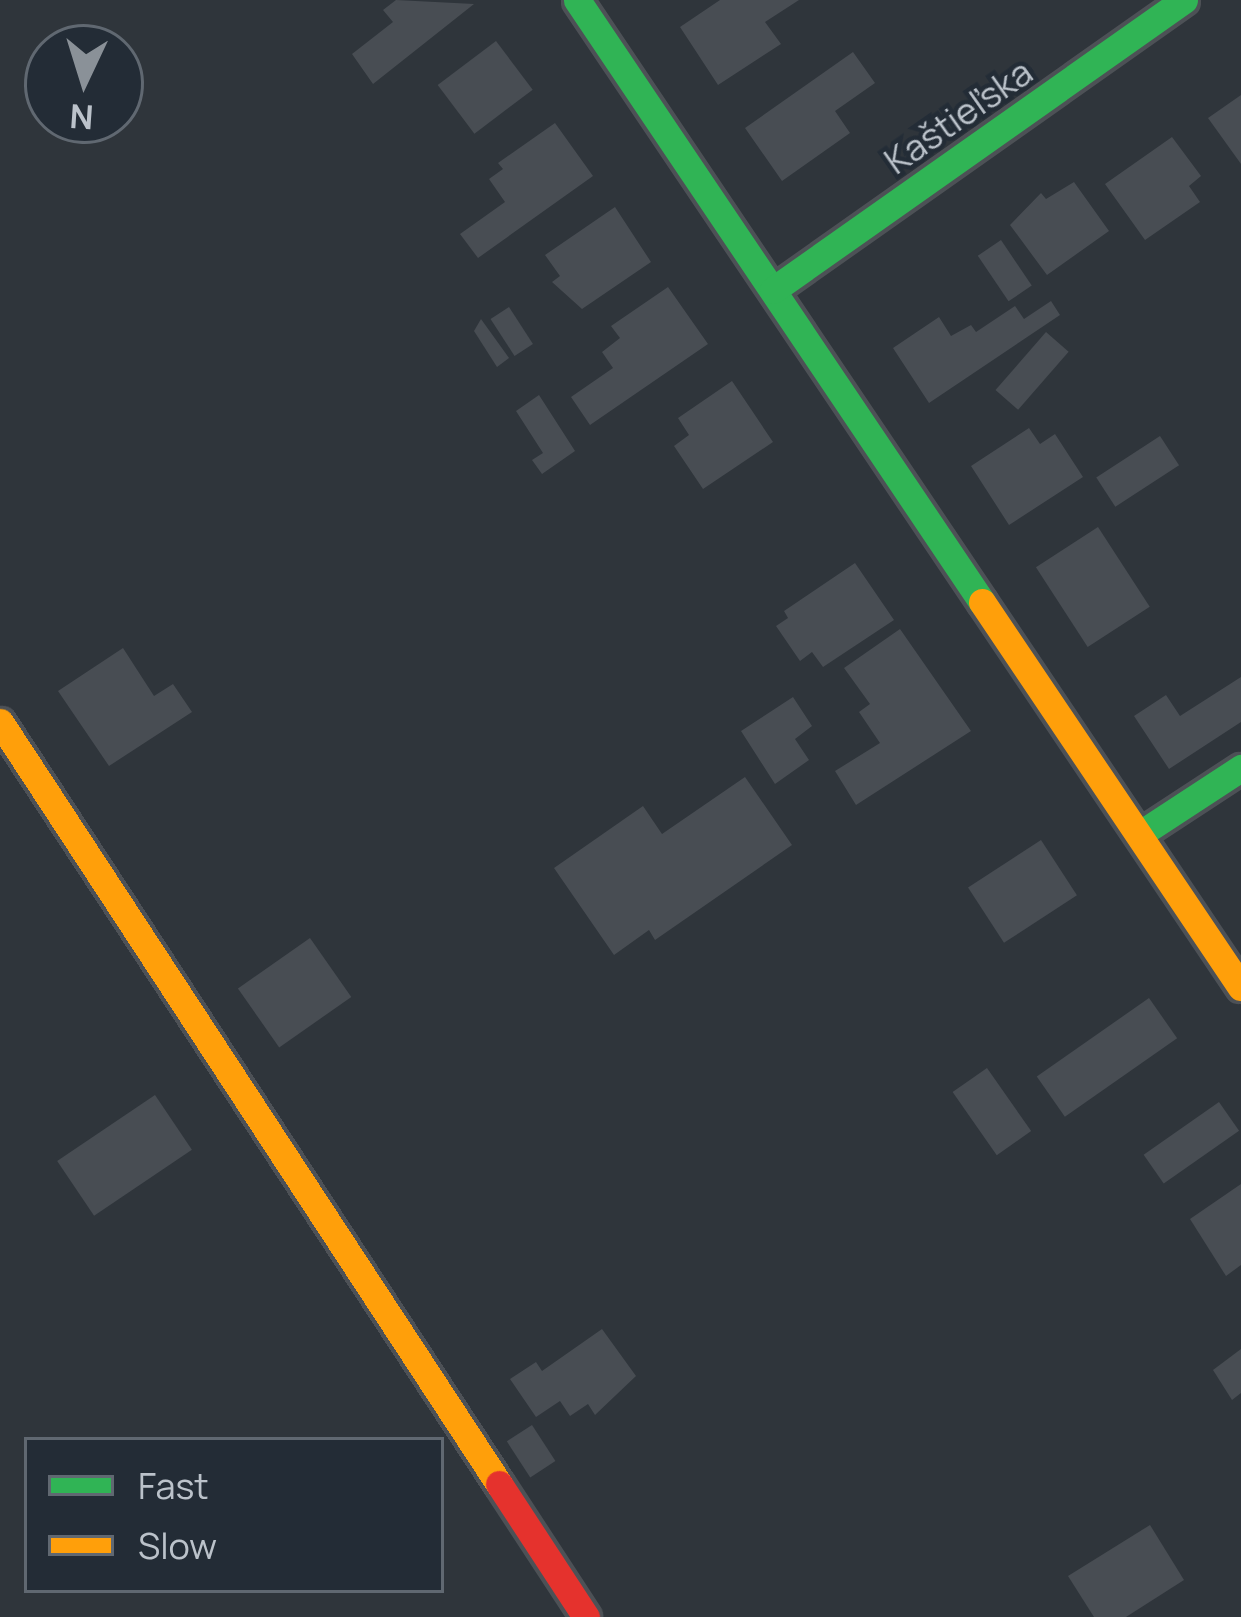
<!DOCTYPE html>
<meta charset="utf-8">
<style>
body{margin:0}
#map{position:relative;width:1241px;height:1617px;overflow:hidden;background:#2f353b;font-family:Manrope,sans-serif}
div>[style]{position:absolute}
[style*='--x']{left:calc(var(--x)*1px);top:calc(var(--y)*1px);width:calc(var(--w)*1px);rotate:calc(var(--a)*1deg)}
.building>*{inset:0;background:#484d53;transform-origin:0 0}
.roads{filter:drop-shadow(3px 0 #4d5156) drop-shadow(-3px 0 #4d5156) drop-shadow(0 3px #4d5156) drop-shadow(0 -3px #4d5156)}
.fast>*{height:27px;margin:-13.5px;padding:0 13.5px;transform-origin:13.5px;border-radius:13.5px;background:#30b455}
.slow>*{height:27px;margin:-13.5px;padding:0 13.5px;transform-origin:13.5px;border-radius:13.5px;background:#ff9f0a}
.jam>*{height:27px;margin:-13.5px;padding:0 13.5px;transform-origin:13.5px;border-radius:13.5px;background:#e5322d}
span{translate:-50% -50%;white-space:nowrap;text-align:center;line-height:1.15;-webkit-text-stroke:9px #232c36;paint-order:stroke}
.street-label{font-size:36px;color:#bbc2ca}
.legend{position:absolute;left:24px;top:1437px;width:420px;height:156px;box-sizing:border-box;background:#232c36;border:3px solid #606871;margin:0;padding:15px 21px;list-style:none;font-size:36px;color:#bbc2ca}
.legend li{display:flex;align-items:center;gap:24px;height:60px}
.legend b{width:60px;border:3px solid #606871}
.north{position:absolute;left:24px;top:24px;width:120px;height:120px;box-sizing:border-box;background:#232c36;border:3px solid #606871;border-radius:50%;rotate:184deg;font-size:33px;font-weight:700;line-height:48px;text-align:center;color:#bbc2ca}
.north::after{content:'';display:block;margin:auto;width:42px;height:54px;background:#8a9198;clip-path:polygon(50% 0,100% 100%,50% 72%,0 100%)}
</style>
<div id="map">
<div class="building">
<i style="clip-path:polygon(396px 0,474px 4px,373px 84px,352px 54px,393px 22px,383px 10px)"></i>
<i style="clip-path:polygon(720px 0,799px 0,765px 22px,781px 44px,718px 85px,680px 27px)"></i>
<i style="left:496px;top:41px;width:61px;height:73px;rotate:53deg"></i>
<i style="clip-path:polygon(853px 52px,875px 83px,835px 111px,850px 133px,782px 181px,745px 128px)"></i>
<i style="clip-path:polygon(1241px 95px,1241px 164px,1208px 118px)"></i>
<i style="clip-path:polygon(555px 123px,593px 176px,478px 258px,460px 234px,505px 202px,489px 179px,503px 169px,498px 163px)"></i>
<i style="clip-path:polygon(1172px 137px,1201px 176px,1189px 186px,1200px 202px,1145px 240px,1105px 184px)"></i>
<i style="clip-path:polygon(1074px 182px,1109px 231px,1047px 275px,1010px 225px,1041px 193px,1046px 199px)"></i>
<i style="clip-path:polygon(615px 207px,651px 262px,582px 309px,552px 282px,560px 276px,545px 255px)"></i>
<i style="left:1001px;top:240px;width:55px;height:28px;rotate:56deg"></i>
<i style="clip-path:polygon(668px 287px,708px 344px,590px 425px,571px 397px,613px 368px,602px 352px,620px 338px,611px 326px)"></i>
<i style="clip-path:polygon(1051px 301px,1060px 315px,929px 403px,893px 348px,939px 317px,951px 336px,971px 325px,976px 332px,1015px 306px,1024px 319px)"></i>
<i style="left:509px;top:307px;width:44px;height:22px;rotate:57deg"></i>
<i style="clip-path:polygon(481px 319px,509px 358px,497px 367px,474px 331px)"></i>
<i style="left:1046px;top:332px;width:30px;height:77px;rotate:41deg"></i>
<i style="clip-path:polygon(732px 381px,773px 442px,703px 489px,674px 446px,689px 435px,678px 418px)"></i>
<i style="clip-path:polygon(539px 395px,575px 451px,542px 474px,532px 460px,543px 453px,516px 411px)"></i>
<i style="clip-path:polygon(1029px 428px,1040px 444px,1055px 434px,1083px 477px,1009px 525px,971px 466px)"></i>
<i style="left:1160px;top:436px;width:35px;height:76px;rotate:57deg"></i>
<i style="left:1098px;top:527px;width:95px;height:74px;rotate:57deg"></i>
<i style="clip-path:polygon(855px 563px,894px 620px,823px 667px,812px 652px,800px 661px,776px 626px,788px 618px,784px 611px)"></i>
<i style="clip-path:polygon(900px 629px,971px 731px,856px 805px,835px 771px,880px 743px,859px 712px,870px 704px,844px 668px)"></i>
<i style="clip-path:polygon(123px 648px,154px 696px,173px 684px,192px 712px,109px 766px,58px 691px)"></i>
<i style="clip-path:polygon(1241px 677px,1241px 722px,1169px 769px,1134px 716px,1166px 695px,1180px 716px)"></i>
<i style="clip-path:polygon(793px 697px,812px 726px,795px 739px,809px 760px,775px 784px,741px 731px)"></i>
<i style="clip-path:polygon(745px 777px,792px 845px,655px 940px,649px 930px,614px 955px,554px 868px,643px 806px,662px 834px)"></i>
<i style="left:1041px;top:840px;width:66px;height:87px;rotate:57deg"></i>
<i style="left:310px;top:938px;width:72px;height:88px;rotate:55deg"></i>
<i style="left:1149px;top:998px;width:49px;height:137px;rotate:55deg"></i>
<i style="left:987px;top:1068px;width:77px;height:42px;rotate:55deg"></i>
<i style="left:155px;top:1095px;width:66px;height:118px;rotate:56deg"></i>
<i style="left:1219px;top:1102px;width:35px;height:92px;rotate:55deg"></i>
<i style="clip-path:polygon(1241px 1184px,1241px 1265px,1226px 1276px,1190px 1219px)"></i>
<i style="clip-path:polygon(602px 1329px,636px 1376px,595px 1415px,588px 1404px,570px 1416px,560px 1401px,536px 1417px,510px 1379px,536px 1362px,542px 1371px)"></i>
<i style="clip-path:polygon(1241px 1349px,1241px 1393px,1232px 1400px,1213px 1370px)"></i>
<i style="left:532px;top:1425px;width:43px;height:30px;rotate:57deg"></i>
<i style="clip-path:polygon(1150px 1525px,1184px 1580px,1126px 1617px,1094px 1617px,1068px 1576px)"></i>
</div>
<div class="roads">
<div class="fast">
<i style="--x:577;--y:0;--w:726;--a:56.07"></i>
<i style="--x:773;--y:290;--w:503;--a:-35.21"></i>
<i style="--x:1140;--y:834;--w:121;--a:-33.2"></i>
</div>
<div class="slow">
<i style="--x:982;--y:602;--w:464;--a:56.1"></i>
<i style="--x:0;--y:722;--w:911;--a:56.78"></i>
</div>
<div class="jam">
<i style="--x:499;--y:1484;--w:159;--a:56.8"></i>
</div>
</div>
<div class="street-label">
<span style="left:958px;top:116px;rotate:-35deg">Kaštieľska</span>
</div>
<ul class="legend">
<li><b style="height:15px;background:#30b455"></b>Fast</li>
<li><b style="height:15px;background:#ff9f0a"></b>Slow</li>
</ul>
<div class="north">N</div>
</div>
